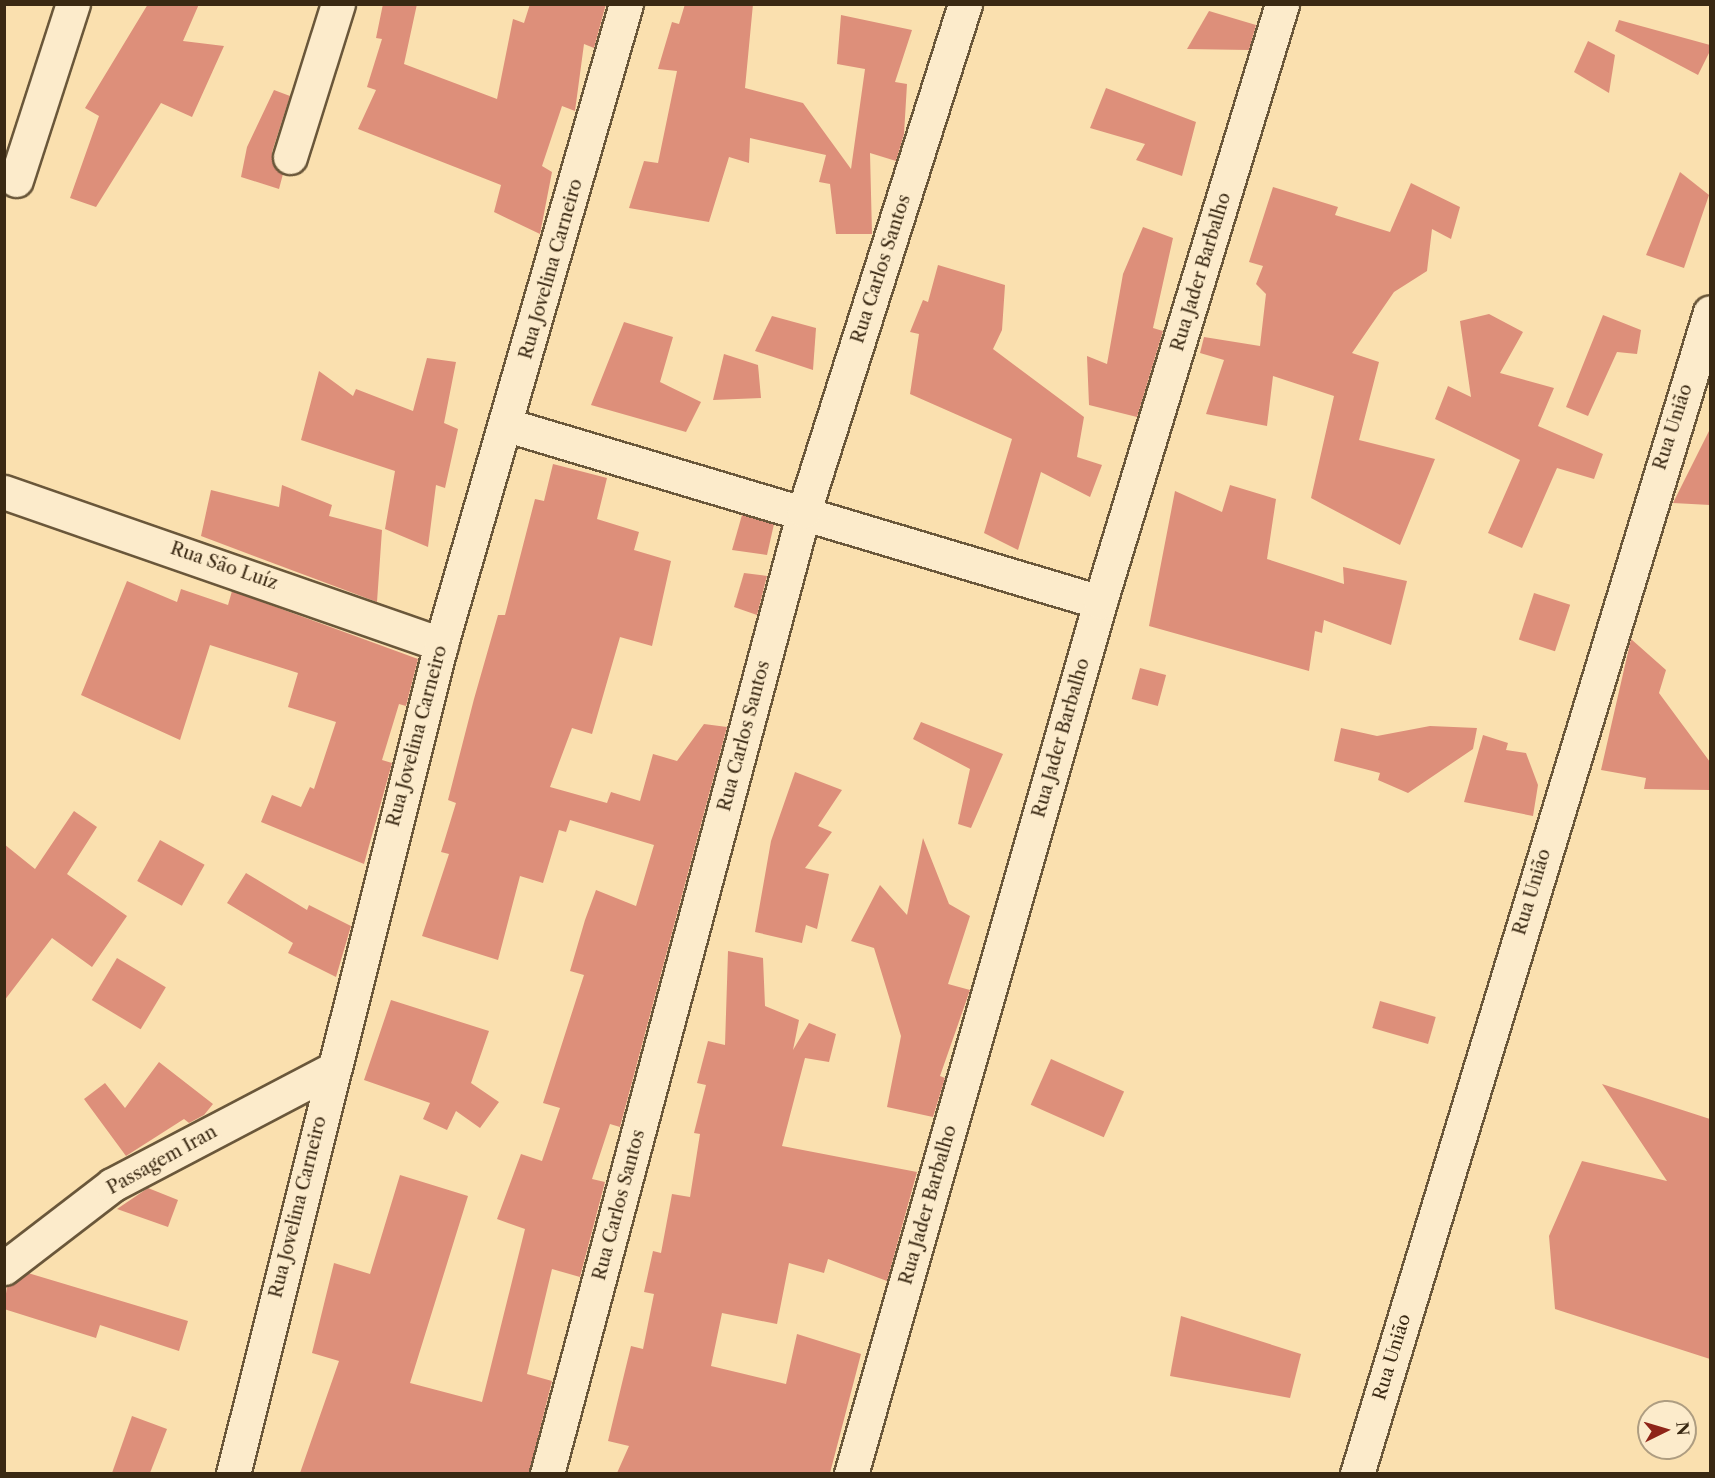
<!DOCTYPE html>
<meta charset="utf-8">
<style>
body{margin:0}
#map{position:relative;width:1715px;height:1478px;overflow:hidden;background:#fae0af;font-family:"Libre Caslon Text",serif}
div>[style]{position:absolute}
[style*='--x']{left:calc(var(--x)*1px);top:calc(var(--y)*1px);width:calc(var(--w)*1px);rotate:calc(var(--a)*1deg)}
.building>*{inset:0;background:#dd8f7a;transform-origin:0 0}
.roads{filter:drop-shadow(2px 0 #6a573a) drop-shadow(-2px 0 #6a573a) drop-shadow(0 2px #6a573a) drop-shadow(0 -2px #6a573a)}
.minor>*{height:33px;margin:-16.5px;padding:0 16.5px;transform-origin:16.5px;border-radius:16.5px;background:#fcebcb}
span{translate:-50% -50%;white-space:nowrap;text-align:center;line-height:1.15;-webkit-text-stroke:6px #fcebcb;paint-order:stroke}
.street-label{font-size:18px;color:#3a2913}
.frame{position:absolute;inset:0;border:6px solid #3a2913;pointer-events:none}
.north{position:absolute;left:1637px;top:1400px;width:60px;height:60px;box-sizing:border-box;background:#fcebcb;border:2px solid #ae9d81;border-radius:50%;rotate:85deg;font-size:16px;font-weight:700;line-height:24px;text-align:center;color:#3a2913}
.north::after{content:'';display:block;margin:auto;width:21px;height:27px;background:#8f2418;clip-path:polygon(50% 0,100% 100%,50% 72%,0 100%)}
</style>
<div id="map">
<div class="building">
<i style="clip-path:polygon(148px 4px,199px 4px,183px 41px,224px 46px,192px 117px,161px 103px,96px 207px,70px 198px,99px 116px,85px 108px)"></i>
<i style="clip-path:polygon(383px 4px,417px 4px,404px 64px,497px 99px,513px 19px,524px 23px,530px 4px,606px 4px,594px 48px,584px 44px,575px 111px,562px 106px,542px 166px,552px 172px,540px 234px,494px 212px,501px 185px,358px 129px,376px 90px,367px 87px,382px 39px,376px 38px)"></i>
<i style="clip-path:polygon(685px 4px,753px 4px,745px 88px,803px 103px,851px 169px,865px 69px,837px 64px,841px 15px,912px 30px,895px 82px,907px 84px,904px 134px,896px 161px,870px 153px,872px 234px,836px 234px,830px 184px,819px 182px,826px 155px,750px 138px,749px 163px,729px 157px,709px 222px,629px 208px,644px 161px,658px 163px,677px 71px,658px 69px,672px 22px,679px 24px)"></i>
<i style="clip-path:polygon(1209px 11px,1256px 25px,1249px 50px,1187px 49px)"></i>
<i style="clip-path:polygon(1619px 20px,1710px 45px,1710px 51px,1698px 75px,1615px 31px)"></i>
<i style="clip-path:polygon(1588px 41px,1615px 55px,1609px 93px,1574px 72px)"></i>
<i style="clip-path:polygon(1106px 88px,1196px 122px,1182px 176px,1136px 160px,1145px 144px,1090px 128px)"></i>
<i style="clip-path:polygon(274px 90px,290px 96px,272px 152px,272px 162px,283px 174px,279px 189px,241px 177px,247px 147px)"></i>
<i style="clip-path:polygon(1680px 172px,1709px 195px,1684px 268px,1646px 255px)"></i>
<i style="clip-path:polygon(1411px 183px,1460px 207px,1451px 239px,1432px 229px,1427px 271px,1394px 292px,1352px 353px,1379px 362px,1359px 440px,1435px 459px,1400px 545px,1311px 498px,1334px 396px,1273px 376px,1267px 426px,1206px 414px,1224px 360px,1200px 353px,1204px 337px,1260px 346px,1266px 294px,1256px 284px,1263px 266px,1249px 262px,1273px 187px,1338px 207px,1335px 215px,1390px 232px)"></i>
<i style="clip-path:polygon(1143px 227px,1173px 238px,1153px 328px,1163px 331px,1137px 417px,1089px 405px,1087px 356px,1107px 364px,1123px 274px)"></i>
<i style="clip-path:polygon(938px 265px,1005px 285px,1002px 330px,993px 349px,1084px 417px,1077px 457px,1102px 465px,1090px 497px,1041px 472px,1018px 550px,984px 533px,1012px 439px,910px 394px,919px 334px,910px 332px,923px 300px,928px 302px)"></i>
<i style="clip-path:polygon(1489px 314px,1523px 332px,1500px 373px,1554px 388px,1538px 426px,1603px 454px,1594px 479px,1557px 468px,1522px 548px,1488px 533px,1520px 460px,1435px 419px,1448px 386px,1471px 397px,1460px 321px)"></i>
<i style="clip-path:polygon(1603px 315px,1641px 330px,1637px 354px,1617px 352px,1588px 416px,1566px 407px)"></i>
<i style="clip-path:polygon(772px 316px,816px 328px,813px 370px,755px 351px)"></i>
<i style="clip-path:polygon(624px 322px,673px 337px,660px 382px,701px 402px,686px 432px,591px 405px)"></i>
<i style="clip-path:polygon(724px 354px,758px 365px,761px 398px,713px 400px)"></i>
<i style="clip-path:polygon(427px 358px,456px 362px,444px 423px,458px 429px,445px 488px,436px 485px,428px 547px,385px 529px,395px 471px,301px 440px,319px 371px,353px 396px,356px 389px,413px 411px)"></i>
<i style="clip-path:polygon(1710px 429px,1710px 505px,1673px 503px)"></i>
<i style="clip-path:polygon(553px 464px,607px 478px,597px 519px,639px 532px,634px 550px,671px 561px,652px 646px,620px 637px,592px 734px,572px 728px,550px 787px,607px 803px,611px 792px,640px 801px,653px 754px,677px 761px,704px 724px,727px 727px,620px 1127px,610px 1124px,592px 1179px,605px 1182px,580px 1277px,552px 1269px,527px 1374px,552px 1381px,529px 1473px,300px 1473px,339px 1361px,312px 1353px,334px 1263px,370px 1274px,400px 1175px,468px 1196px,410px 1383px,482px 1402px,525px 1229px,497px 1219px,521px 1154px,542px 1161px,560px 1108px,543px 1103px,584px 975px,570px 971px,585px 920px,596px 890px,636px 906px,654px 845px,570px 820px,566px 832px,559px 830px,543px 883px,520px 876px,498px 960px,422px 936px,449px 854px,441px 852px,456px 803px,448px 800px,474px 699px,498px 615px,505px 615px,535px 499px,544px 501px)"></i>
<i style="clip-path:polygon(282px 485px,332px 505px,329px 516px,382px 530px,377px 602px,201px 536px,211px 490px,279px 507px)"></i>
<i style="clip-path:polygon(1230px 485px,1276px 499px,1267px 559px,1344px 584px,1343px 567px,1407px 581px,1391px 645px,1324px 620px,1322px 633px,1315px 631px,1309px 671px,1149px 626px,1175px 491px,1222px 512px)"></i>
<i style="clip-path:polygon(742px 515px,774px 524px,767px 555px,732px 550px)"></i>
<i style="clip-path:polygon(744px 573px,767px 576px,757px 615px,734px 607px)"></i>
<i style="clip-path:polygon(127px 581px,177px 602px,181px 589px,228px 605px,232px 591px,418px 659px,406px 706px,399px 704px,382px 760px,392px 763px,364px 864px,261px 822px,272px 795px,301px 807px,310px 787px,314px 789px,336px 722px,288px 707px,298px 673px,210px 645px,180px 740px,81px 695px)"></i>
<i style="left:1534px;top:593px;width:38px;height:49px;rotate:18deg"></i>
<i style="clip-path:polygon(1631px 639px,1666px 670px,1659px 693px,1710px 762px,1710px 790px,1644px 789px,1646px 778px,1601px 770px)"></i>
<i style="left:1140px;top:668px;width:27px;height:32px;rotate:15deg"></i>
<i style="clip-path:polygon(921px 722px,1003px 754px,971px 828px,958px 824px,970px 769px,913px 739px)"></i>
<i style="clip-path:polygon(1430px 726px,1477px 728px,1473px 749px,1408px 793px,1378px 780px,1380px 773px,1334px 761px,1341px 728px,1377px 736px)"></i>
<i style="clip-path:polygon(1483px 735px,1508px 743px,1506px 750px,1526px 753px,1538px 785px,1533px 816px,1464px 802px)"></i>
<i style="clip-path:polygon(795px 772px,842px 790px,818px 826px,832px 832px,805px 868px,829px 874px,817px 929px,806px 925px,802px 943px,755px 932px,771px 841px)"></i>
<i style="clip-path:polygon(74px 811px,97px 827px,67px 874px,127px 916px,92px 967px,52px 938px,4px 1001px,4px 844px,35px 869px)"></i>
<i style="clip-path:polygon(923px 838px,949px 904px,970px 916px,948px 984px,970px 990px,940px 1076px,945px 1078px,933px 1117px,887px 1107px,901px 1036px,874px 948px,851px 941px,880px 885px,907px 915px)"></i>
<i style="left:160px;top:840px;width:51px;height:47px;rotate:29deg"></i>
<i style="clip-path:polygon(246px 873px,307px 910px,309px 905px,351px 926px,336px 977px,288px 953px,293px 943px,227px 903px)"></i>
<i style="clip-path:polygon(728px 951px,763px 958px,765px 1006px,799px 1020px,793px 1050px,809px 1023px,836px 1034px,829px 1062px,805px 1058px,782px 1146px,917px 1172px,887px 1281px,828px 1259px,824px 1273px,789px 1263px,777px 1324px,722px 1313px,711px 1366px,786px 1384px,797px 1334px,861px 1354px,830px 1473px,617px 1473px,629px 1446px,608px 1441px,631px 1346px,643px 1349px,654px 1294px,644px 1292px,653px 1251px,661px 1253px,672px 1194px,690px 1197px,700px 1134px,694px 1133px,706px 1085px,697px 1083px,708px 1041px,725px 1045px)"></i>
<i style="left:117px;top:958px;width:57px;height:49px;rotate:31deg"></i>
<i style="clip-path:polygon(391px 1000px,489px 1031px,471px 1083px,499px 1102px,480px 1128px,456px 1111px,447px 1130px,423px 1119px,430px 1103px,364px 1080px)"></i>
<i style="left:1380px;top:1001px;width:58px;height:28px;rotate:16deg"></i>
<i style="left:1051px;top:1059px;width:80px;height:50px;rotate:24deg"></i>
<i style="clip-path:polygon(159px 1062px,213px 1104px,204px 1115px,189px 1123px,184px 1119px,126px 1156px,84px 1099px,105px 1083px,125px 1108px)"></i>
<i style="clip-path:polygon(1602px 1084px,1710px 1119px,1710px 1359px,1555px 1309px,1549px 1236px,1582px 1161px,1667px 1181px)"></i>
<i style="clip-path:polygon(148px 1188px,178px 1200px,168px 1227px,117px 1209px)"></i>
<i style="clip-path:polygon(28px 1273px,188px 1321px,179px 1351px,100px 1325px,96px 1338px,4px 1309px,7px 1286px)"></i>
<i style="clip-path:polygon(1181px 1316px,1301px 1354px,1290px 1398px,1170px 1376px)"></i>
<i style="clip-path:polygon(132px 1416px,167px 1429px,150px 1473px,112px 1473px)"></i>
</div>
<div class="roads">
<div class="minor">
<i style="--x:290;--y:157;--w:160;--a:-72.6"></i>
<i style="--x:16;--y:180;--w:185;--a:-72.1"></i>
<i style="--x:507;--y:425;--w:619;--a:16.62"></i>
<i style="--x:4;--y:492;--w:463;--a:19.2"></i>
<i style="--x:4;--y:1268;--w:136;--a:-37.5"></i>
<i style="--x:112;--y:1185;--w:247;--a:-27.7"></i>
<i style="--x:233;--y:1474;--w:856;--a:-75.93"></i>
<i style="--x:441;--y:644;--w:666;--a:-73.88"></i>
<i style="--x:547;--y:1474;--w:997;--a:-75.06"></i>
<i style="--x:804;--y:511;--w:532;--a:-72.38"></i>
<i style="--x:851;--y:1474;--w:907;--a:-74.06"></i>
<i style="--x:1100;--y:602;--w:625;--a:-73.07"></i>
<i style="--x:1357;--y:1474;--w:1214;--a:-73.1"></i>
</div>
</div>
<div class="street-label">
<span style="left:551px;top:269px;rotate:-74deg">Rua Jovelina Carneiro</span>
<span style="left:881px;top:269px;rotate:-72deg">Rua Carlos Santos</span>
<span style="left:1201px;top:272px;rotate:-73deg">Rua Jader Barbalho</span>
<span style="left:1673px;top:427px;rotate:-72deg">Rua União</span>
<span style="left:224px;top:566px;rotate:19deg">Rua São Luíz</span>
<span style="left:417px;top:736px;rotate:-75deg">Rua Jovelina Carneiro</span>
<span style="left:744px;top:736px;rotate:-75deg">Rua Carlos Santos</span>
<span style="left:1061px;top:738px;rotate:-74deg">Rua Jader Barbalho</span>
<span style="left:1532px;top:892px;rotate:-73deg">Rua União</span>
<span style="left:162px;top:1160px;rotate:-29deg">Passagem Iran</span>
<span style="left:619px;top:1205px;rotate:-75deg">Rua Carlos Santos</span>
<span style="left:928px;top:1205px;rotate:-74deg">Rua Jader Barbalho</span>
<span style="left:298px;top:1207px;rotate:-76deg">Rua Jovelina Carneiro</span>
<span style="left:1392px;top:1357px;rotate:-73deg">Rua União</span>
</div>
<div class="frame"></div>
<div class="north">N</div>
</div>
